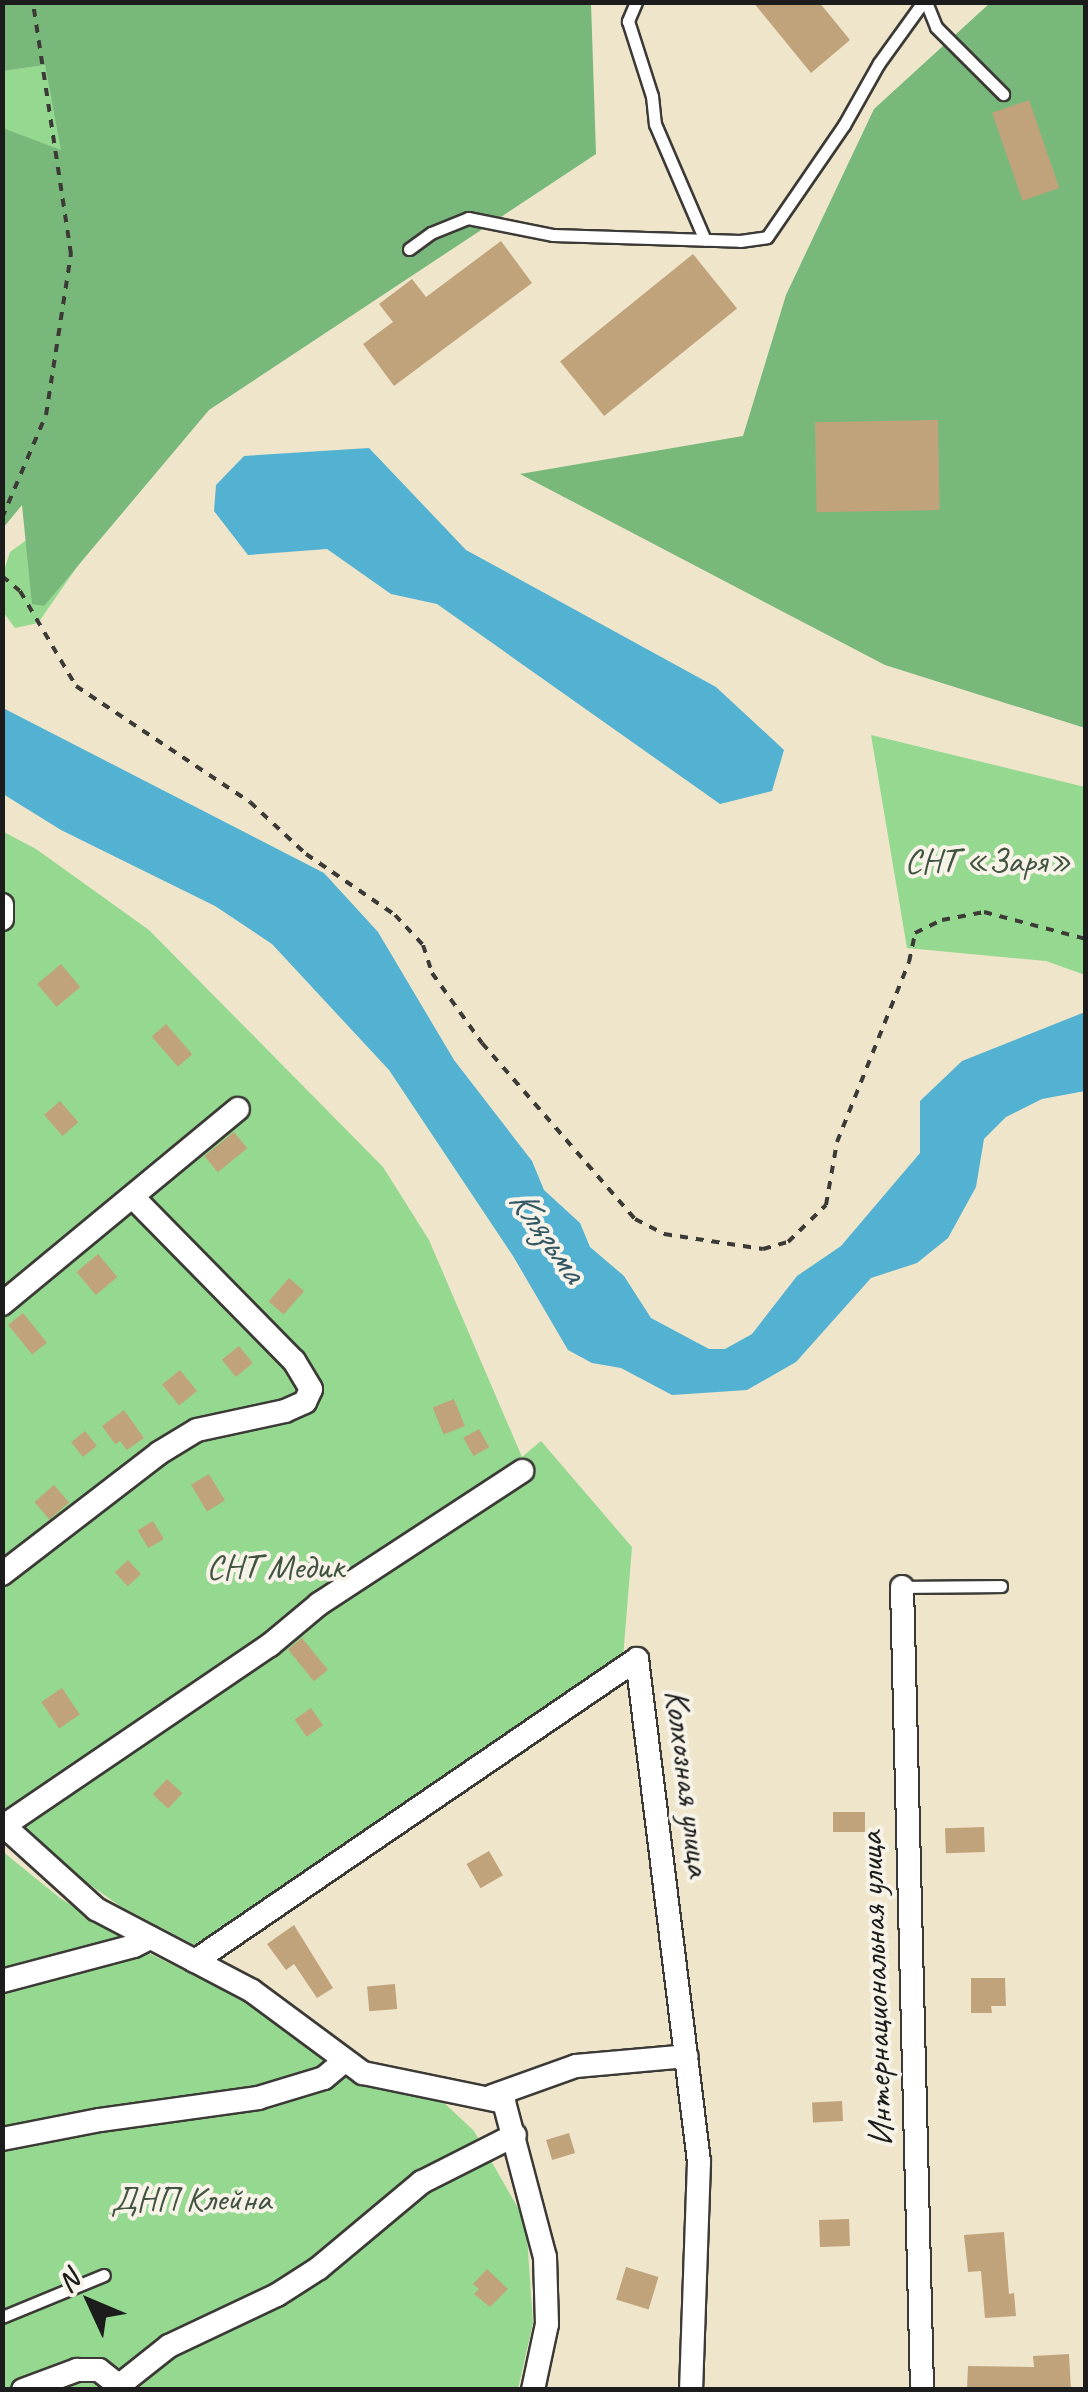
<!DOCTYPE html>
<meta charset="utf-8">
<style>
body{margin:0}
#map{position:relative;width:1088px;height:2392px;overflow:hidden;background:#eee5ca;font-family:Caveat,sans-serif}
div>[style]{position:absolute}
[style*='--x']{left:calc(var(--x)*1px);top:calc(var(--y)*1px);width:calc(var(--w)*1px);rotate:calc(var(--a)*1deg)}
.green>*{inset:0;background:#95d890}
.forest>*{inset:0;background:#78b87a}
.water>*{inset:0;background:#53b1d2}
.building>*{inset:0;background:#c1a37b;transform-origin:0 0}
.path>*{height:4px;margin-top:-2px;transform-origin:0;background:repeating-linear-gradient(90deg,#3c3a36 0 8px,transparent 0 16px)}
.roads{filter:drop-shadow(2px 0 #3c3a36) drop-shadow(-2px 0 #3c3a36) drop-shadow(0 2px #3c3a36) drop-shadow(0 -2px #3c3a36)}
.lane>*{height:11px;margin:-5.5px;padding:0 5.5px;transform-origin:5.5px;border-radius:5.5px;background:#fff}
.street>*{height:22px;margin:-11px;padding:0 11px;transform-origin:11px;border-radius:11px;background:#fff}
span{translate:-50% -50%;white-space:nowrap;text-align:center;line-height:1.15;-webkit-text-stroke:8px #f7f3e8;paint-order:stroke}
.park-label{font-size:35px;color:#40543f}
.street-label{font-size:35px;color:#1c1c1c}
.water-label{font-size:38px;color:#325865;font-style:italic}
.frame{position:absolute;inset:0;border:5px solid #1c1c1c;pointer-events:none}
.north{position:absolute;left:40px;top:2252px;width:100px;height:100px;-webkit-text-stroke:8px #f7f3e8;paint-order:stroke;rotate:314deg;font-size:28px;font-weight:700;line-height:40px;text-align:center;color:#1c1c1c}
.north::after{content:'';display:block;margin:auto;width:35px;height:45px;background:#1c1c1c;clip-path:polygon(50% 0,100% 100%,50% 72%,0 100%)}
</style>
<div id="map">
<div class="green">
<i style="clip-path:polygon(45px 65px,62px 151px,3px 128px,2px 71px)"></i>
<i style="clip-path:polygon(166px 439px,38px 623px,15px 628px,3px 612px,3px 574px,10px 552px)"></i>
<i style="clip-path:polygon(871px 735px,1085px 787px,1085px 975px,1046px 961px,907px 948px)"></i>
<i style="clip-path:polygon(2px 831px,36px 849px,149px 930px,383px 1167px,429px 1240px,522px 1457px,541px 1441px,632px 1547px,623px 1658px,200px 1948px,120px 1906px,63px 1866px,3px 1806px)"></i>
<i style="clip-path:polygon(2px 1851px,60px 1898px,134px 1946px,237px 1996px,357px 2083px,441px 2100px,474px 2131px,526px 2222px,533px 2323px,518px 2389px,3px 2389px)"></i>
</div>
<div class="forest">
<i style="clip-path:polygon(3px 3px,591px 3px,596px 154px,209px 410px,44px 606px,32px 604px,22px 505px,3px 528px,3px 128px,61px 150px,45px 65px,3px 71px)"></i>
<i style="clip-path:polygon(990px 3px,1085px 3px,1085px 728px,885px 665px,520px 474px,743px 436px,786px 295px,874px 109px)"></i>
</div>
<div class="water">
<i style="clip-path:polygon(369px 448px,466px 550px,716px 687px,784px 750px,772px 791px,720px 804px,437px 604px,391px 594px,327px 549px,248px 555px,214px 511px,216px 485px,244px 456px)"></i>
<i style="clip-path:polygon(3px 708px,324px 873px,378px 932px,454px 1060px,532px 1161px,544px 1190px,580px 1223px,590px 1247px,624px 1276px,651px 1318px,709px 1349px,725px 1349px,752px 1334px,797px 1276px,841px 1246px,920px 1153px,920px 1101px,962px 1061px,1085px 1012px,1085px 1091px,1042px 1099px,1006px 1117px,984px 1139px,976px 1187px,948px 1238px,917px 1263px,871px 1278px,796px 1362px,747px 1390px,672px 1395px,621px 1368px,592px 1363px,568px 1350px,513px 1256px,389px 1070px,272px 944px,215px 906px,61px 830px,3px 794px)"></i>
</div>
<div class="building">
<i style="clip-path:polygon(753px 2px,819px 2px,850px 40px,811px 73px)"></i>
<i style="left:1029px;top:100px;width:93px;height:39px;rotate:71deg"></i>
<i style="clip-path:polygon(501px 241px,532px 283px,394px 386px,363px 344px,393px 322px,379px 304px,412px 279px,426px 297px)"></i>
<i style="left:693px;top:254px;width:70px;height:171px;rotate:51deg"></i>
<i style="left:938px;top:420px;width:90px;height:123px;rotate:89deg"></i>
<i style="left:61px;top:964px;width:30px;height:31px;rotate:50deg"></i>
<i style="left:166px;top:1024px;width:40px;height:19px;rotate:49deg"></i>
<i style="left:60px;top:1101px;width:28px;height:21px;rotate:49deg"></i>
<i style="left:234px;top:1132px;width:21px;height:38px;rotate:51deg"></i>
<i style="left:98px;top:1254px;width:30px;height:28px;rotate:50deg"></i>
<i style="left:289px;top:1278px;width:20px;height:31px;rotate:41deg"></i>
<i style="left:23px;top:1313px;width:38px;height:19px;rotate:51deg"></i>
<i style="left:239px;top:1346px;width:22px;height:22px;rotate:51deg"></i>
<i style="left:180px;top:1370px;width:27px;height:23px;rotate:51deg"></i>
<i style="left:454px;top:1399px;width:29px;height:23px;rotate:68deg"></i>
<i style="clip-path:polygon(124px 1410px,144px 1438px,127px 1450px,120px 1441px,115px 1444px,102px 1426px)"></i>
<i style="left:479px;top:1429px;width:21px;height:18px;rotate:61deg"></i>
<i style="left:85px;top:1431px;width:19px;height:18px;rotate:51deg"></i>
<i style="left:209px;top:1474px;width:31px;height:21px;rotate:59deg"></i>
<i style="left:54px;top:1485px;width:23px;height:26px;rotate:49deg"></i>
<i style="left:153px;top:1521px;width:21px;height:18px;rotate:59deg"></i>
<i style="left:128px;top:1560px;width:19px;height:18px;rotate:47deg"></i>
<i style="left:302px;top:1638px;width:41px;height:18px;rotate:51deg"></i>
<i style="left:62px;top:1688px;width:32px;height:25px;rotate:56deg"></i>
<i style="left:311px;top:1708px;width:21px;height:20px;rotate:55deg"></i>
<i style="left:167px;top:1779px;width:21px;height:21px;rotate:43deg"></i>
<i style="left:833px;top:1812px;width:32px;height:20px"></i>
<i style="left:984px;top:1827px;width:25px;height:39px;rotate:88deg"></i>
<i style="left:489px;top:1851px;width:28px;height:26px;rotate:60deg"></i>
<i style="clip-path:polygon(294px 1925px,333px 1988px,317px 1998px,294px 1964px,286px 1970px,267px 1944px)"></i>
<i style="clip-path:polygon(971px 1978px,1005px 1978px,1006px 2006px,991px 2006px,992px 2013px,971px 2013px)"></i>
<i style="left:395px;top:1984px;width:25px;height:28px;rotate:85deg"></i>
<i style="left:842px;top:2101px;width:20px;height:30px;rotate:87deg"></i>
<i style="left:569px;top:2133px;width:21px;height:24px;rotate:73deg"></i>
<i style="left:849px;top:2219px;width:27px;height:30px;rotate:88deg"></i>
<i style="clip-path:polygon(1004px 2232px,1009px 2294px,1014px 2293px,1016px 2316px,985px 2318px,981px 2271px,968px 2272px,964px 2235px)"></i>
<i style="left:626px;top:2267px;width:34px;height:34px;rotate:17deg"></i>
<i style="clip-path:polygon(487px 2269px,508px 2289px,490px 2307px,474px 2294px,479px 2289px,473px 2284px)"></i>
<i style="clip-path:polygon(1069px 2354px,1071px 2390px,967px 2390px,968px 2366px,1034px 2367px,1033px 2356px)"></i>
</div>
<div class="path">
<i style="--x:2;--y:518;--w:112;--a:-66.9"></i>
<i style="--x:46;--y:415;--w:163;--a:-81.2"></i>
<i style="--x:71;--y:254;--w:255;--a:-98.6"></i>
<i style="--x:2;--y:576;--w:23;--a:40"></i>
<i style="--x:20;--y:591;--w:110;--a:59.5"></i>
<i style="--x:76;--y:686;--w:209;--a:33.7"></i>
<i style="--x:250;--y:802;--w:76;--a:42.9"></i>
<i style="--x:306;--y:854;--w:108;--a:34.4"></i>
<i style="--x:395;--y:915;--w:41;--a:47"></i>
<i style="--x:423;--y:945;--w:29;--a:72"></i>
<i style="--x:432;--y:973;--w:86;--a:54.5"></i>
<i style="--x:482;--y:1043;--w:233;--a:49"></i>
<i style="--x:635;--y:1219;--w:33;--a:27"></i>
<i style="--x:664;--y:1234;--w:100;--a:8.6"></i>
<i style="--x:763;--y:1249;--w:26;--a:-16"></i>
<i style="--x:788;--y:1242;--w:53;--a:-44.2"></i>
<i style="--x:826;--y:1205;--w:64;--a:-80.1"></i>
<i style="--x:837;--y:1142;--w:194;--a:-68.2"></i>
<i style="--x:909;--y:962;--w:30;--a:-78"></i>
<i style="--x:915;--y:933;--w:30;--a:-26"></i>
<i style="--x:942;--y:920;--w:43;--a:-10.8"></i>
<i style="--x:984;--y:912;--w:106;--a:14.8"></i>
</div>
<div class="roads">
<div class="lane">
<i style="--x:636;--y:2;--w:21;--a:113"></i>
<i style="--x:628;--y:21;--w:79;--a:72.3"></i>
<i style="--x:652;--y:96;--w:28;--a:84"></i>
<i style="--x:655;--y:124;--w:126;--a:66.7"></i>
<i style="--x:926;--y:2;--w:27;--a:68"></i>
<i style="--x:936;--y:27;--w:95;--a:45"></i>
<i style="--x:409;--y:249;--w:27;--a:-36"></i>
<i style="--x:431;--y:233;--w:40;--a:-22"></i>
<i style="--x:468;--y:218;--w:87;--a:11.3"></i>
<i style="--x:553;--y:235;--w:187;--a:1.8"></i>
<i style="--x:740;--y:241;--w:27;--a:-8"></i>
<i style="--x:767;--y:237;--w:136;--a:-55.5"></i>
<i style="--x:844;--y:125;--w:71;--a:-60.6"></i>
<i style="--x:879;--y:63;--w:75;--a:-54.2"></i>
<i style="--x:902;--y:1587;--w:99;--a:-0.6"></i>
<i style="--x:2;--y:2317;--w:110;--a:-22.4"></i>
</div>
<div class="street">
<i style="--x:2;--y:905;--w:14;--a:90"></i>
<i style="--x:2;--y:1304;--w:306;--a:-39.6"></i>
<i style="--x:2;--y:1574;--w:198;--a:-37.6"></i>
<i style="--x:159;--y:1453;--w:44;--a:-31.2"></i>
<i style="--x:197;--y:1430;--w:90;--a:-12.2"></i>
<i style="--x:285;--y:1411;--w:22;--a:-24"></i>
<i style="--x:305;--y:1402;--w:14;--a:-65"></i>
<i style="--x:311;--y:1389;--w:33;--a:-121"></i>
<i style="--x:294;--y:1361;--w:230;--a:-134.5"></i>
<i style="--x:902;--y:1587;--w:803;--a:88.57"></i>
<i style="--x:2;--y:1824;--w:127;--a:42.1"></i>
<i style="--x:96;--y:1909;--w:176;--a:27.7"></i>
<i style="--x:252;--y:1991;--w:138;--a:36.5"></i>
<i style="--x:363;--y:2073;--w:144;--a:11.6"></i>
<i style="--x:504;--y:2102;--w:160;--a:75.2"></i>
<i style="--x:545;--y:2257;--w:67;--a:88.3"></i>
<i style="--x:547;--y:2324;--w:67;--a:102"></i>
<i style="--x:2;--y:1827;--w:324;--a:-34.2"></i>
<i style="--x:270;--y:1645;--w:64;--a:-39.9"></i>
<i style="--x:319;--y:1604;--w:243;--a:-33.2"></i>
<i style="--x:195;--y:1961;--w:535;--a:-34.34"></i>
<i style="--x:637;--y:1659;--w:507;--a:82.97"></i>
<i style="--x:699;--y:2162;--w:228;--a:92"></i>
<i style="--x:2;--y:1981;--w:137;--a:-14.9"></i>
<i style="--x:134;--y:1946;--w:18;--a:-27"></i>
<i style="--x:492;--y:2096;--w:89;--a:-19.7"></i>
<i style="--x:576;--y:2066;--w:111;--a:-5.1"></i>
<i style="--x:2;--y:2139;--w:100;--a:-11"></i>
<i style="--x:100;--y:2120;--w:160;--a:-7.9"></i>
<i style="--x:258;--y:2098;--w:69;--a:-16.9"></i>
<i style="--x:324;--y:2078;--w:26;--a:-40"></i>
<i style="--x:121;--y:2384;--w:61;--a:-38.4"></i>
<i style="--x:169;--y:2346;--w:119;--a:-25.3"></i>
<i style="--x:277;--y:2295;--w:50;--a:-32.7"></i>
<i style="--x:319;--y:2268;--w:134;--a:-39.9"></i>
<i style="--x:422;--y:2182;--w:104;--a:-26.8"></i>
<i style="--x:23;--y:2390;--w:58;--a:-20.3"></i>
<i style="--x:77;--y:2370;--w:22;--a:0"></i>
<i style="--x:99;--y:2370;--w:33;--a:38"></i>
</div>
</div>
<div class="park-label">
<span style="left:988px;top:861px">СНТ «Заря»</span>
<span style="left:275px;top:1567px">СНТ Медик</span>
<span style="left:191px;top:2199px">ДНП Клейна</span>
</div>
<div class="street-label">
<span style="left:688px;top:1783px;rotate:83deg">Колхозная улица</span>
<span style="left:876px;top:1989px;rotate:-92deg">Интернациональная улица</span>
</div>
<div class="water-label">
<span style="left:548px;top:1235px;rotate:55deg">Клязьма</span>
</div>
<div class="frame"></div>
<div class="north">N</div>
</div>
